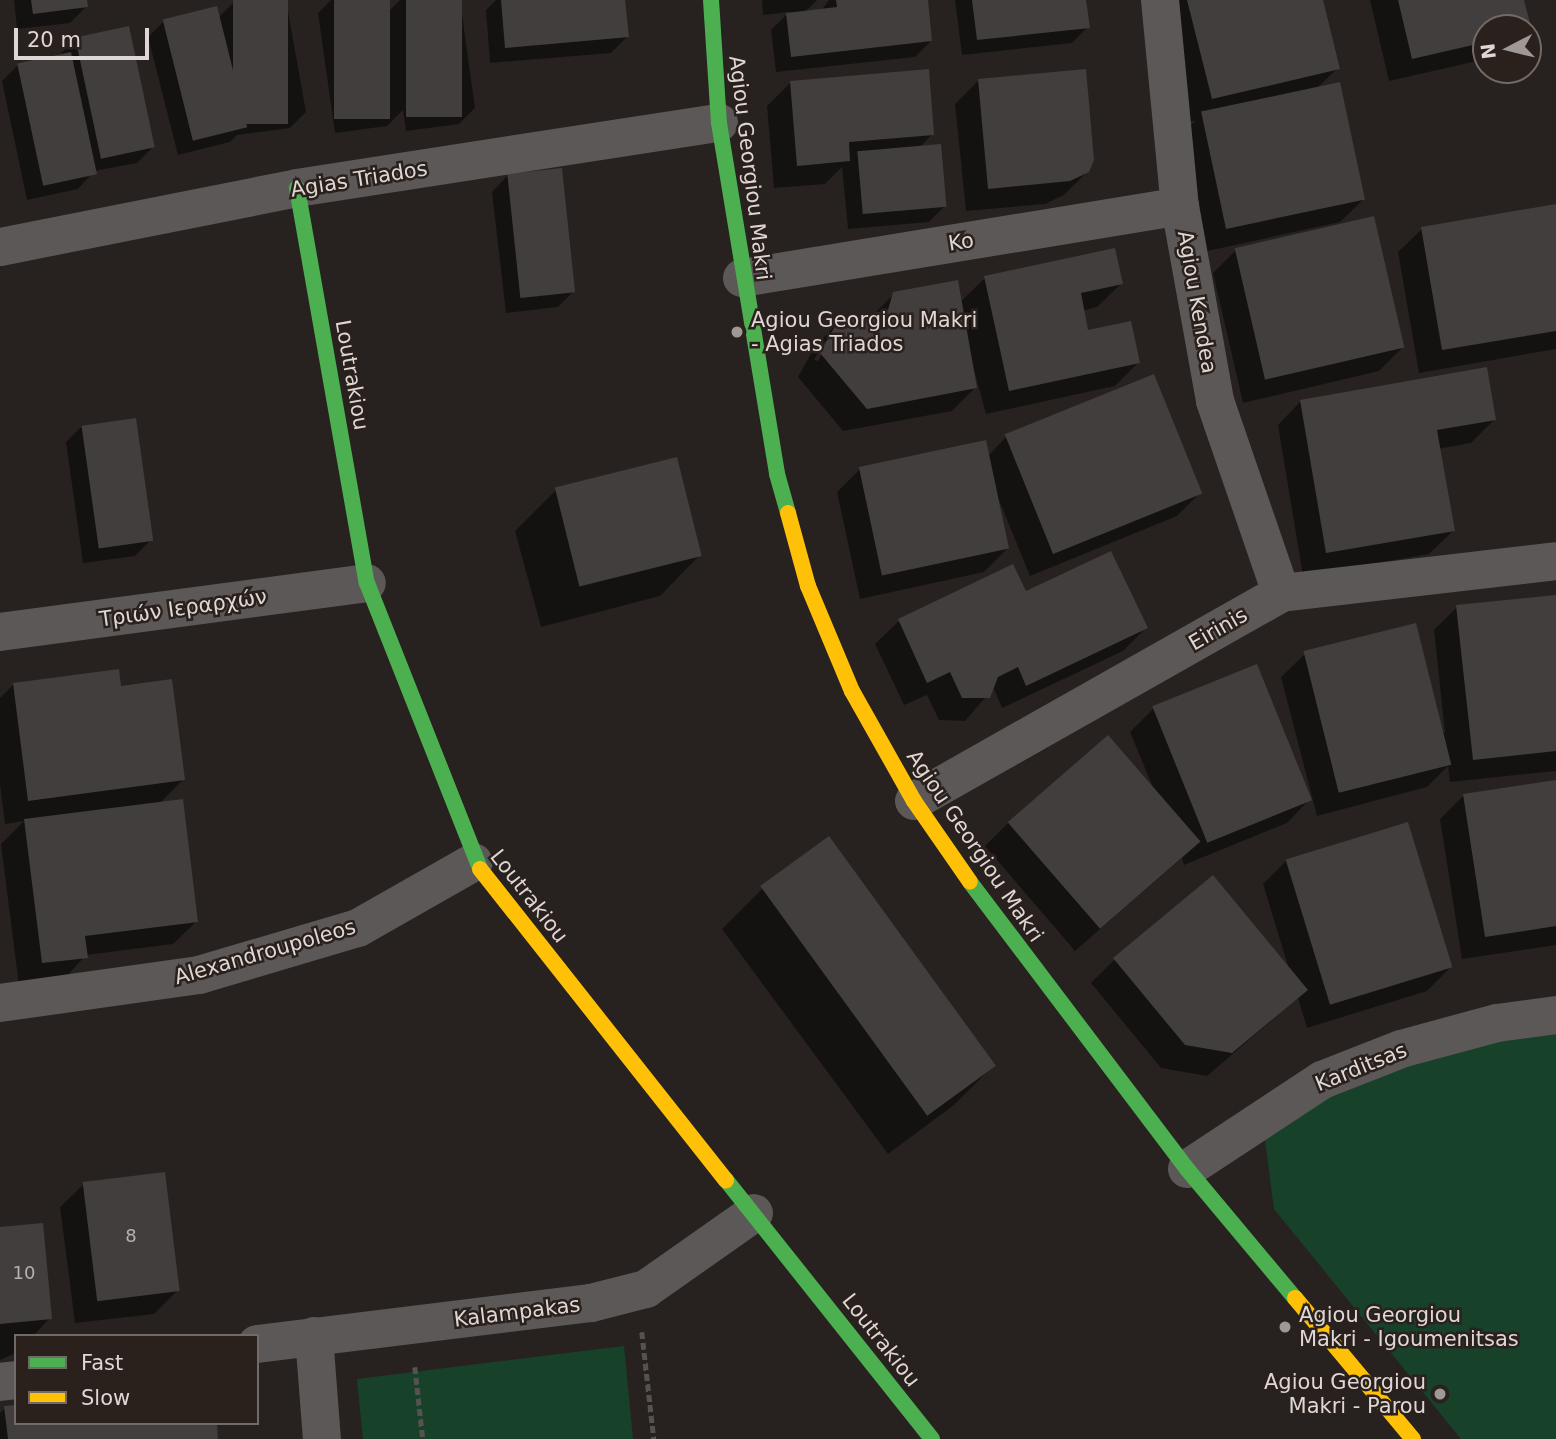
<!DOCTYPE html>
<meta charset="utf-8">
<style>
body{margin:0}
#map{position:relative;width:1556px;height:1439px;overflow:hidden;background:#272220;font-family:"DejaVu Sans",sans-serif}
div>[style]{position:absolute}
[style*='--x']{left:calc(var(--x)*1px);top:calc(var(--y)*1px);width:calc(var(--w)*1px);rotate:calc(var(--a)*1deg)}
.green>*{inset:0;background:#18412a}
.shadow>*{inset:0;background:#0007}
.building>*{inset:0;background:#423e3e;transform-origin:0 0}
.path>*{height:4.5px;margin-top:-2.25px;transform-origin:0;background:repeating-linear-gradient(90deg,#555251 0 7px,transparent 0 10.5px)}
.street>*{height:38px;margin:-19px;padding:0 19px;transform-origin:19px;border-radius:19px;background:#5b5857}
.fast>*{height:16px;margin:-8px;padding:0 8px;transform-origin:8px;border-radius:8px;background:#4caf50}
.slow>*{height:16px;margin:-8px;padding:0 8px;transform-origin:8px;border-radius:8px;background:#ffc107}
.dots>*{width:19px;height:19px;translate:-50% -50%;box-sizing:border-box;border:4px solid #2a211d;border-radius:50%}
span{translate:-50% -50%;white-space:nowrap;text-align:center;line-height:1.15;-webkit-text-stroke:5px #2a211d;paint-order:stroke}
.number-label{font-size:18px;color:#b7b1af}
.number-label span{-webkit-text-stroke-width:0}
.street-label{font-size:21px;color:#ded7d5}
.poi-label{font-size:21px;color:#ded7d5}
.left{translate:0 -50%;text-align:left}
.right{translate:-100% -50%;text-align:right}
.legend{position:absolute;left:14px;top:1334px;width:245px;height:91px;box-sizing:border-box;background:#2a211d;border:2px solid #726a67;margin:0;padding:9px 12px;list-style:none;font-size:21px;color:#ded7d5}
.legend li{display:flex;align-items:center;gap:14px;height:35px}
.legend b{width:35px;border:2px solid #726a67}
.north{position:absolute;left:1472px;top:14px;width:70px;height:70px;box-sizing:border-box;background:#2a211d;border:2px solid #726a67;border-radius:50%;rotate:263deg;font-size:19px;font-weight:700;line-height:28px;text-align:center;color:#ded7d5}
.north::after{content:'';display:block;margin:auto;width:24px;height:32px;background:#9e9896;clip-path:polygon(50% 0,100% 100%,50% 72%,0 100%)}
.scale{position:absolute;left:14px;top:28px;width:135px;height:32px;box-sizing:border-box;border:4px solid #ded7d5;border-top:0;padding-left:9px;font-size:21px;line-height:24px;white-space:nowrap;color:#ded7d5;-webkit-text-stroke:5px #2a211d;paint-order:stroke}
</style>
<div id="map">
<div class="green">
<i style="clip-path:polygon(1556px 1033px,1556px 1439px,1461px 1439px,1274px 1209px,1265px 1140px,1346px 1085px,1500px 1040px)"></i>
<i style="clip-path:polygon(624px 1346px,633px 1439px,363px 1439px,357px 1379px)"></i>
</div>
<div class="shadow">
<i style="clip-path:polygon(14px 0,85px 0,86px 7px,70px 23px,17px 29px)"></i>
<i style="clip-path:polygon(286px 0,306px 112px,290px 128px,237px 135px,230px 142px,178px 155px,148px 37px,164px 21px,218px 18px,234px 2px)"></i>
<i style="clip-path:polygon(331px 0,388px 0,390px 10px,400px 0,460px 0,475px 108px,459px 124px,406px 131px,403px 110px,387px 126px,335px 133px,318px 13px)"></i>
<i style="clip-path:polygon(496px 0,624px 0,627px 37px,611px 53px,490px 63px,486px 10px)"></i>
<i style="clip-path:polygon(762px 0,817px 0,805px 12px,821px 11px,829px 0,926px 0,931px 41px,915px 57px,776px 72px,771px 30px,789px 12px,763px 15px)"></i>
<i style="clip-path:polygon(955px 0,1084px 0,1088px 27px,1072px 43px,962px 55px)"></i>
<i style="clip-path:polygon(1168px 0,1321px 0,1338px 68px,1316px 89px,1364px 199px,1340px 222px,1203px 252px,1178px 138px,1196px 120px,1189px 122px)"></i>
<i style="clip-path:polygon(1370px 0,1522px 0,1530px 31px,1486px 28px,1486px 59px,1389px 81px)"></i>
<i style="clip-path:polygon(76px 39px,153px 147px,137px 163px,94px 171px,78px 189px,27px 200px,2px 81px,18px 65px,60px 54px)"></i>
<i style="clip-path:polygon(979px 80px,1088px 171px,1064px 195px,1045px 204px,966px 211px,955px 104px)"></i>
<i style="clip-path:polygon(791px 82px,932px 134px,920px 147px,945px 206px,929px 222px,848px 229px,842px 167px,825px 184px,774px 188px,767px 106px)"></i>
<i style="clip-path:polygon(507px 176px,574px 291px,558px 307px,506px 313px,492px 192px)"></i>
<i style="clip-path:polygon(1556px 206px,1556px 349px,1419px 373px,1398px 252px,1422px 229px)"></i>
<i style="clip-path:polygon(1236px 250px,1402px 348px,1379px 371px,1243px 403px,1213px 273px)"></i>
<i style="clip-path:polygon(evenodd,985px 278px,1121px 284px,1097px 307px,1082px 311px,1087px 332px,1138px 363px,1115px 386px,986px 414px,969px 351px,975px 388px,952px 411px,843px 431px,798px 377px,815px 346px,839px 322px,873px 315px,894px 294px,960px 302px,985px 278px,825px 341px,829px 341px,818px 361px,814px 360px,825px 341px)"></i>
<i style="clip-path:polygon(1301px 401px,1494px 420px,1471px 443px,1438px 449px,1453px 531px,1429px 554px,1303px 576px,1278px 425px)"></i>
<i style="clip-path:polygon(81px 427px,151px 540px,135px 556px,83px 563px,66px 442px)"></i>
<i style="clip-path:polygon(1006px 437px,1201px 492px,1177px 516px,1030px 576px,999px 500px,1007px 549px,984px 572px,860px 599px,837px 492px,860px 469px,988px 456px)"></i>
<i style="clip-path:polygon(556px 490px,700px 555px,660px 596px,541px 627px,515px 531px)"></i>
<i style="clip-path:polygon(1013px 567px,1026px 593px,1146px 628px,1123px 651px,1002px 708px,994px 689px,991px 691px,965px 721px,939px 720px,927px 695px,904px 705px,875px 644px,899px 621px)"></i>
<i style="clip-path:polygon(1556px 597px,1556px 771px,1450px 782px,1448px 766px,1427px 787px,1317px 816px,1281px 677px,1305px 654px,1445px 733px,1434px 630px,1457px 607px)"></i>
<i style="clip-path:polygon(13px 685px,183px 780px,159px 804px,197px 921px,173px 944px,86px 955px,63px 980px,19px 986px,1px 844px,24px 821px,5px 824px,0 785px,0 698px)"></i>
<i style="clip-path:polygon(1154px 708px,1310px 799px,1287px 823px,1184px 865px,1182px 858px,1075px 951px,985px 846px,1008px 823px,1154px 790px,1130px 732px)"></i>
<i style="clip-path:polygon(1556px 781px,1556px 945px,1462px 959px,1440px 819px,1463px 796px)"></i>
<i style="clip-path:polygon(1286px 861px,1450px 968px,1427px 991px,1307px 1028px,1298px 998px,1207px 1076px,1161px 1068px,1091px 983px,1114px 960px,1289px 969px,1263px 884px)"></i>
<i style="clip-path:polygon(762px 889px,995px 1064px,954px 1105px,888px 1154px,722px 929px)"></i>
<i style="clip-path:polygon(84px 1184px,178px 1290px,154px 1314px,75px 1323px,60px 1207px)"></i>
<i style="clip-path:polygon(0 1229px,50px 1318px,33px 1336px,16px 1336px,16px 1353px,0 1360px)"></i>
<i style="clip-path:polygon(5px 1408px,16px 1423px,217px 1439px,0 1439px,0 1413px)"></i>
</div>
<div class="building">
<i style="clip-path:polygon(31px 0,87px 0,88px 7px,33px 14px)"></i>
<i style="left:233px;top:0;width:55px;height:124px"></i>
<i style="left:334px;top:0;width:56px;height:119px"></i>
<i style="left:406px;top:0;width:56px;height:117px"></i>
<i style="clip-path:polygon(501px 0,625px 0,629px 37px,505px 48px)"></i>
<i style="clip-path:polygon(836px 0,928px 0,932px 41px,791px 57px,786px 13px,837px 7px)"></i>
<i style="clip-path:polygon(972px 0,1086px 0,1090px 28px,977px 40px)"></i>
<i style="clip-path:polygon(1187px 0,1323px 0,1340px 69px,1212px 99px)"></i>
<i style="clip-path:polygon(1398px 0,1524px 0,1532px 31px,1486px 28px,1486px 42px,1412px 59px)"></i>
<i style="left:217px;top:6px;width:125px;height:56px;rotate:76deg"></i>
<i style="left:129px;top:26px;width:124px;height:55px;rotate:78deg"></i>
<i style="left:71px;top:52px;width:125px;height:55px;rotate:78deg"></i>
<i style="clip-path:polygon(929px 69px,934px 135px,849px 142px,850px 161px,797px 166px,790px 81px)"></i>
<i style="clip-path:polygon(1086px 69px,1094px 160px,1089px 172px,1070px 181px,988px 189px,978px 79px)"></i>
<i style="left:1340px;top:82px;width:120px;height:142px;rotate:78deg"></i>
<i style="left:941px;top:144px;width:63px;height:84px;rotate:85deg"></i>
<i style="left:562px;top:168px;width:125px;height:55px;rotate:84deg"></i>
<i style="clip-path:polygon(1556px 204px,1556px 331px,1442px 350px,1421px 227px)"></i>
<i style="left:1374px;top:216px;width:135px;height:143px;rotate:77deg"></i>
<i style="clip-path:polygon(1115px 248px,1123px 284px,1081px 293px,1088px 330px,1131px 321px,1140px 363px,1009px 391px,984px 276px)"></i>
<i style="clip-path:polygon(958px 280px,977px 388px,867px 409px,820px 353px,838px 321px,888px 310px,893px 292px)"></i>
<i style="clip-path:polygon(1487px 367px,1496px 420px,1437px 430px,1455px 531px,1326px 553px,1300px 400px)"></i>
<i style="left:1154px;top:374px;width:129px;height:161px;rotate:68deg"></i>
<i style="left:136px;top:418px;width:124px;height:55px;rotate:82deg"></i>
<i style="left:986px;top:440px;width:111px;height:130px;rotate:78deg"></i>
<i style="left:677px;top:457px;width:102px;height:126px;rotate:76deg"></i>
<i style="clip-path:polygon(1111px 551px,1148px 628px,1026px 686px,1018px 667px,998px 677px,990px 698px,962px 698px,950px 672px,927px 683px,898px 619px,1013px 564px,1026px 591px)"></i>
<i style="clip-path:polygon(1556px 595px,1556px 751px,1473px 760px,1456px 605px)"></i>
<i style="left:1416px;top:623px;width:146px;height:116px;rotate:76deg"></i>
<i style="left:1257px;top:664px;width:147px;height:113px;rotate:68deg"></i>
<i style="clip-path:polygon(119px 669px,121px 686px,172px 679px,185px 780px,28px 801px,13px 683px)"></i>
<i style="left:1108px;top:735px;width:141px;height:133px;rotate:49deg"></i>
<i style="clip-path:polygon(1556px 780px,1556px 926px,1485px 937px,1463px 794px)"></i>
<i style="clip-path:polygon(183px 799px,198px 922px,85px 936px,88px 958px,42px 963px,24px 819px)"></i>
<i style="left:1408px;top:822px;width:152px;height:128px;rotate:73deg"></i>
<i style="left:829px;top:836px;width:284px;height:85px;rotate:54deg"></i>
<i style="clip-path:polygon(1213px 875px,1308px 990px,1232px 1053px,1185px 1045px,1113px 958px)"></i>
<i style="left:165px;top:1172px;width:120px;height:83px;rotate:83deg"></i>
<i style="clip-path:polygon(43px 1223px,52px 1319px,0 1324px,0 1227px)"></i>
<i style="clip-path:polygon(16px 1405px,16px 1423px,217px 1423px,218px 1439px,8px 1439px,4px 1406px)"></i>
</div>
<div class="path">
<i style="--x:642;--y:1332;--w:108;--a:83.6"></i>
<i style="--x:415;--y:1367;--w:72;--a:83.7"></i>
</div>
<div class="street">
<i style="--x:1160;--y:0;--w:207;--a:84.5"></i>
<i style="--x:1180;--y:206;--w:198;--a:79.8"></i>
<i style="--x:1215;--y:401;--w:203;--a:71"></i>
<i style="--x:0;--y:247;--w:303;--a:-11.2"></i>
<i style="--x:297;--y:188;--w:427;--a:-8.8"></i>
<i style="--x:742;--y:278;--w:444;--a:-9.3"></i>
<i style="--x:0;--y:632;--w:370;--a:-7.6"></i>
<i style="--x:914;--y:801;--w:422;--a:-29.5"></i>
<i style="--x:1281;--y:593;--w:277;--a:-6.6"></i>
<i style="--x:0;--y:1003;--w:201;--a:-8"></i>
<i style="--x:199;--y:975;--w:166;--a:-16.5"></i>
<i style="--x:358;--y:928;--w:133;--a:-29.6"></i>
<i style="--x:1187;--y:1169;--w:162;--a:-33.4"></i>
<i style="--x:1322;--y:1080;--w:85;--a:-21.4"></i>
<i style="--x:1401;--y:1049;--w:99;--a:-15.2"></i>
<i style="--x:1497;--y:1023;--w:60;--a:-7.7"></i>
<i style="--x:314;--y:1336;--w:103;--a:85.6"></i>
<i style="--x:257;--y:1344;--w:337;--a:-7"></i>
<i style="--x:591;--y:1303;--w:57;--a:-14.3"></i>
<i style="--x:646;--y:1289;--w:132;--a:-35.1"></i>
<i style="--x:0;--y:1382;--w:16;--a:-7"></i>
</div>
<div class="fast">
<i style="--x:711;--y:0;--w:123;--a:86.3"></i>
<i style="--x:719;--y:123;--w:356;--a:80.6"></i>
<i style="--x:777;--y:474;--w:41;--a:74.2"></i>
<i style="--x:297;--y:188;--w:401;--a:80"></i>
<i style="--x:367;--y:583;--w:308;--a:68.4"></i>
<i style="--x:970;--y:882;--w:360;--a:52.9"></i>
<i style="--x:1187;--y:1169;--w:168;--a:50.1"></i>
<i style="--x:726;--y:1180;--w:331;--a:51.5"></i>
</div>
<div class="slow">
<i style="--x:788;--y:513;--w:76;--a:74.7"></i>
<i style="--x:808;--y:586;--w:114;--a:67.3"></i>
<i style="--x:852;--y:691;--w:126;--a:60.6"></i>
<i style="--x:914;--y:801;--w:98;--a:55.3"></i>
<i style="--x:480;--y:869;--w:397;--a:51.7"></i>
<i style="--x:1295;--y:1298;--w:184;--a:50.1"></i>
</div>
<div class="dots">
<i style="left:737px;top:332px;background:#9e9896"></i>
<i style="left:1285px;top:1327px;background:#9e9896"></i>
<i style="left:1440px;top:1394px;background:#9e9896"></i>
</div>
<div class="number-label">
<span style="left:131px;top:1236px">8</span>
<span style="left:24px;top:1273px">10</span>
</div>
<div class="street-label">
<span style="left:750px;top:168px;rotate:83deg">Agiou Georgiou Makri</span>
<span style="left:359px;top:179px;rotate:-9deg">Agias Triados</span>
<span style="left:961px;top:242px;rotate:-9deg">Ko</span>
<span style="left:1197px;top:302px;rotate:80deg">Agiou Kendea</span>
<span style="left:352px;top:375px;rotate:80deg">Loutrakiou</span>
<span style="left:183px;top:608px;rotate:-8deg">Τριών Ιεραρχών</span>
<span style="left:1218px;top:629px;rotate:-30deg">Eirinis</span>
<span style="left:975px;top:846px;rotate:56deg">Agiou Georgiou Makri</span>
<span style="left:529px;top:896px;rotate:52deg">Loutrakiou</span>
<span style="left:265px;top:952px;rotate:-16deg">Alexandroupoleos</span>
<span style="left:1361px;top:1067px;rotate:-22deg">Karditsas</span>
<span style="left:517px;top:1312px;rotate:-7deg">Kalampakas</span>
<span style="left:881px;top:1340px;rotate:52deg">Loutrakiou</span>
</div>
<div class="poi-label">
<span class="left" style="left:751px;top:332px">Agiou Georgiou Makri<br>- Agias Triados</span>
<span class="left" style="left:1299px;top:1327px">Agiou Georgiou<br>Makri - Igoumenitsas</span>
<span class="right" style="left:1426px;top:1394px">Agiou Georgiou<br>Makri - Parou</span>
</div>
<ul class="legend">
<li><b style="height:9px;background:#4caf50"></b>Fast</li>
<li><b style="height:9px;background:#ffc107"></b>Slow</li>
</ul>
<div class="north">N</div>
<div class="scale">20 m</div>
</div>
